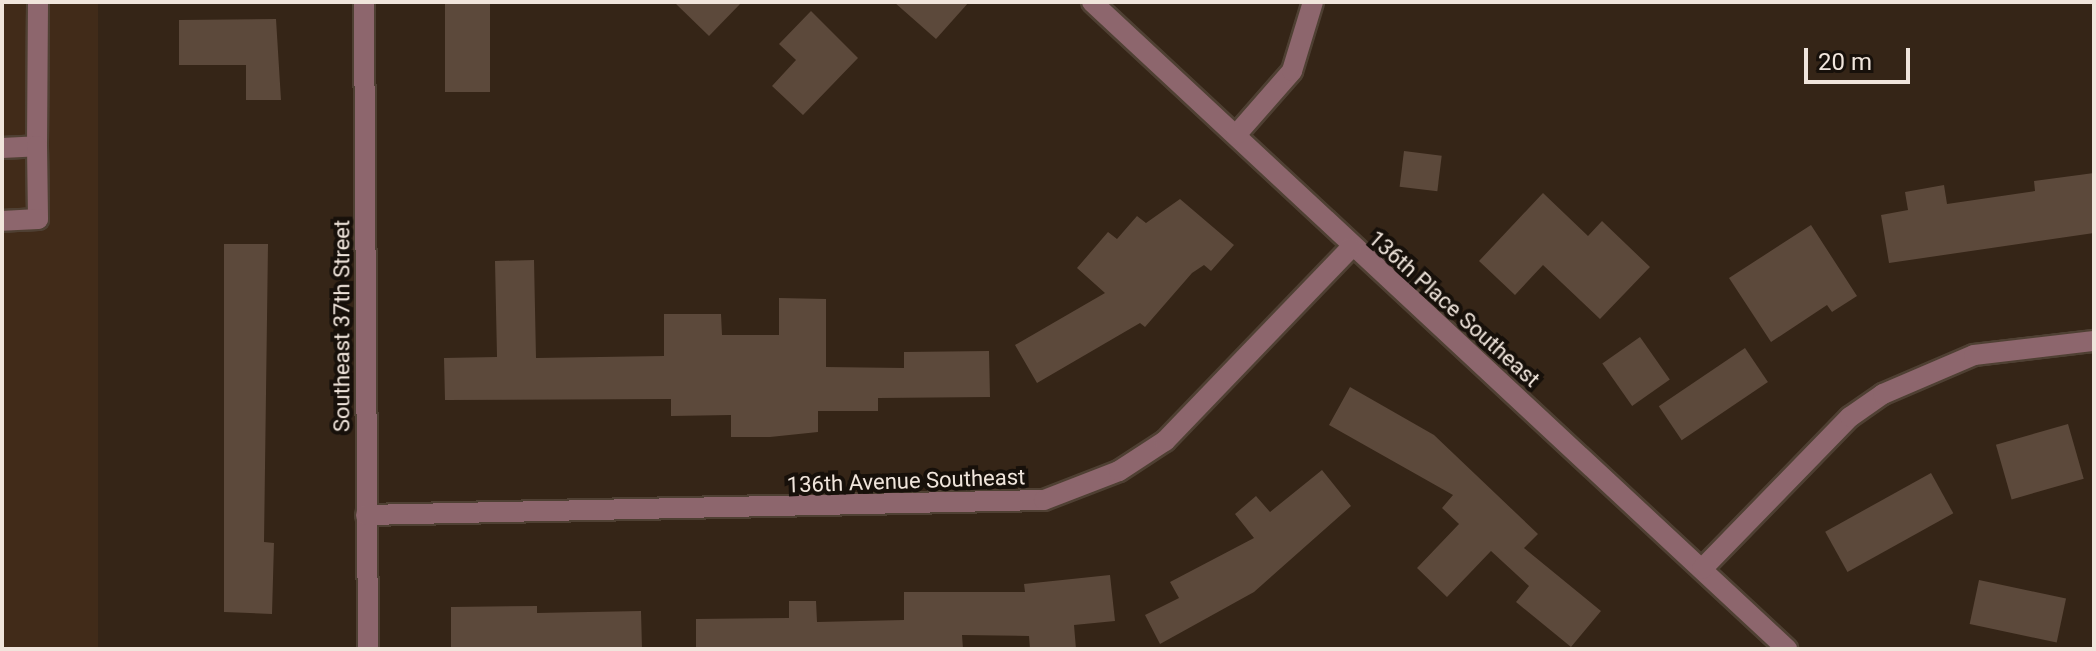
<!DOCTYPE html>
<style>
body{margin:0}
#map{position:relative;width:2096px;height:651px;overflow:hidden;background:#352517;font-family:Roboto,sans-serif}
div>[style]{position:absolute}
[style*='--x']{left:calc(var(--x)*1px);top:calc(var(--y)*1px);width:calc(var(--w)*1px);rotate:calc(var(--a)*1deg)}
.built>*{inset:0;background:#412b19;transform-origin:0 0}
.building>*{inset:0;background:#5c493b;transform-origin:0 0}
.roads{filter:drop-shadow(2px 0 #4f4033) drop-shadow(-2px 0 #4f4033) drop-shadow(0 2px #4f4033) drop-shadow(0 -2px #4f4033)}
.minor>*{height:20px;margin:-10px;padding:0 10px;transform-origin:10px;border-radius:10px;background:#8d666d}
span{translate:-50% -50%;white-space:nowrap;text-align:center;line-height:1.15;-webkit-text-stroke:8px #17100a;paint-order:stroke}
.street-label{font-size:22px;color:#f0e5dc}
.frame{position:absolute;inset:0;border:4px solid #f0e5dc;pointer-events:none}
.scale{position:absolute;left:1804px;top:48px;width:106px;height:36px;box-sizing:border-box;border:4px solid #f0e5dc;border-top:0;padding-left:10px;font-size:24px;line-height:28px;white-space:nowrap;color:#f0e5dc;-webkit-text-stroke:6px #17100a;paint-order:stroke}
</style>
<div id="map">
<div class="built">
<i style="left:2px;top:2px;width:96px;height:647px"></i>
</div>
<div class="building">
<i style="left:445px;top:2px;width:45px;height:90px"></i>
<i style="clip-path:polygon(674px 2px,742px 2px,709px 36px)"></i>
<i style="clip-path:polygon(894px 2px,969px 2px,936px 39px)"></i>
<i style="clip-path:polygon(811px 11px,858px 58px,803px 115px,772px 86px,796px 60px,779px 44px)"></i>
<i style="clip-path:polygon(276px 19px,281px 100px,246px 100px,246px 65px,179px 65px,179px 20px)"></i>
<i style="left:1404px;top:151px;width:38px;height:36px;rotate:7deg"></i>
<i style="clip-path:polygon(2094px 173px,2094px 233px,1889px 263px,1881px 215px,1908px 210px,1905px 192px,1944px 185px,1947px 204px,2035px 191px,2034px 181px)"></i>
<i style="clip-path:polygon(1543px 193px,1588px 236px,1602px 221px,1650px 267px,1600px 319px,1543px 265px,1515px 295px,1479px 261px)"></i>
<i style="clip-path:polygon(1180px 199px,1234px 245px,1211px 271px,1204px 265px,1192px 273px,1145px 327px,1140px 323px,1037px 383px,1015px 345px,1105px 293px,1077px 268px,1108px 232px,1117px 239px,1137px 216px,1146px 223px)"></i>
<i style="clip-path:polygon(1811px 225px,1857px 296px,1832px 312px,1827px 305px,1771px 342px,1729px 278px)"></i>
<i style="clip-path:polygon(224px 244px,268px 244px,264px 542px,274px 543px,272px 614px,224px 612px)"></i>
<i style="clip-path:polygon(534px 260px,536px 358px,664px 356px,664px 314px,721px 314px,722px 335px,779px 335px,779px 298px,826px 299px,826px 367px,904px 368px,904px 352px,989px 351px,990px 397px,878px 398px,878px 411px,818px 411px,818px 432px,770px 437px,731px 437px,731px 415px,671px 416px,671px 399px,445px 400px,444px 358px,497px 357px,495px 261px)"></i>
<i style="left:1640px;top:337px;width:52px;height:46px;rotate:55deg"></i>
<i style="left:1745px;top:348px;width:41px;height:104px;rotate:56deg"></i>
<i style="clip-path:polygon(1350px 387px,1434px 435px,1538px 534px,1524px 548px,1601px 611px,1571px 647px,1516px 602px,1529px 586px,1491px 551px,1447px 597px,1417px 568px,1459px 524px,1442px 508px,1453px 495px,1329px 425px)"></i>
<i style="left:2068px;top:424px;width:57px;height:75px;rotate:74deg"></i>
<i style="clip-path:polygon(1322px 470px,1351px 506px,1254px 592px,1160px 644px,1145px 615px,1179px 598px,1170px 582px,1254px 538px,1235px 514px,1256px 496px,1270px 512px)"></i>
<i style="left:1931px;top:473px;width:46px;height:121px;rotate:61deg"></i>
<i style="clip-path:polygon(1110px 575px,1115px 621px,1074px 625px,1076px 649px,1030px 649px,1029px 636px,962px 635px,963px 649px,696px 649px,696px 619px,789px 618px,789px 601px,816px 601px,817px 622px,904px 620px,904px 592px,1025px 592px,1024px 584px)"></i>
<i style="left:1979px;top:580px;width:89px;height:45px;rotate:12deg"></i>
<i style="clip-path:polygon(537px 606px,537px 613px,641px 611px,642px 649px,451px 649px,451px 607px)"></i>
</div>
<div class="roads">
<div class="minor">
<i style="--x:364;--y:2;--w:647;--a:89.65"></i>
<i style="--x:1092;--y:2;--w:950;--a:42.95"></i>
<i style="--x:1236;--y:135;--w:85;--a:-48.8"></i>
<i style="--x:1292;--y:71;--w:72;--a:-73.1"></i>
<i style="--x:37;--y:146;--w:144;--a:-89.6"></i>
<i style="--x:2;--y:148;--w:35;--a:-3"></i>
<i style="--x:37;--y:146;--w:73;--a:89.2"></i>
<i style="--x:38;--y:219;--w:36;--a:177"></i>
<i style="--x:366;--y:515;--w:678;--a:-1.27"></i>
<i style="--x:1044;--y:500;--w:80;--a:-21.1"></i>
<i style="--x:1119;--y:471;--w:55;--a:-33.1"></i>
<i style="--x:1165;--y:441;--w:268;--a:-46.1"></i>
<i style="--x:1702;--y:569;--w:212;--a:-45.8"></i>
<i style="--x:1850;--y:417;--w:40;--a:-34.9"></i>
<i style="--x:1883;--y:394;--w:99;--a:-23.2"></i>
<i style="--x:1974;--y:355;--w:121;--a:-6.7"></i>
</div>
</div>
<div class="street-label">
<span style="left:1454px;top:309px;rotate:42deg">136th Place Southeast</span>
<span style="left:342px;top:326px;rotate:-90deg">Southeast 37th Street</span>
<span style="left:906px;top:481px;rotate:-2deg">136th Avenue Southeast</span>
</div>
<div class="frame"></div>
<div class="scale">20 m</div>
</div>
